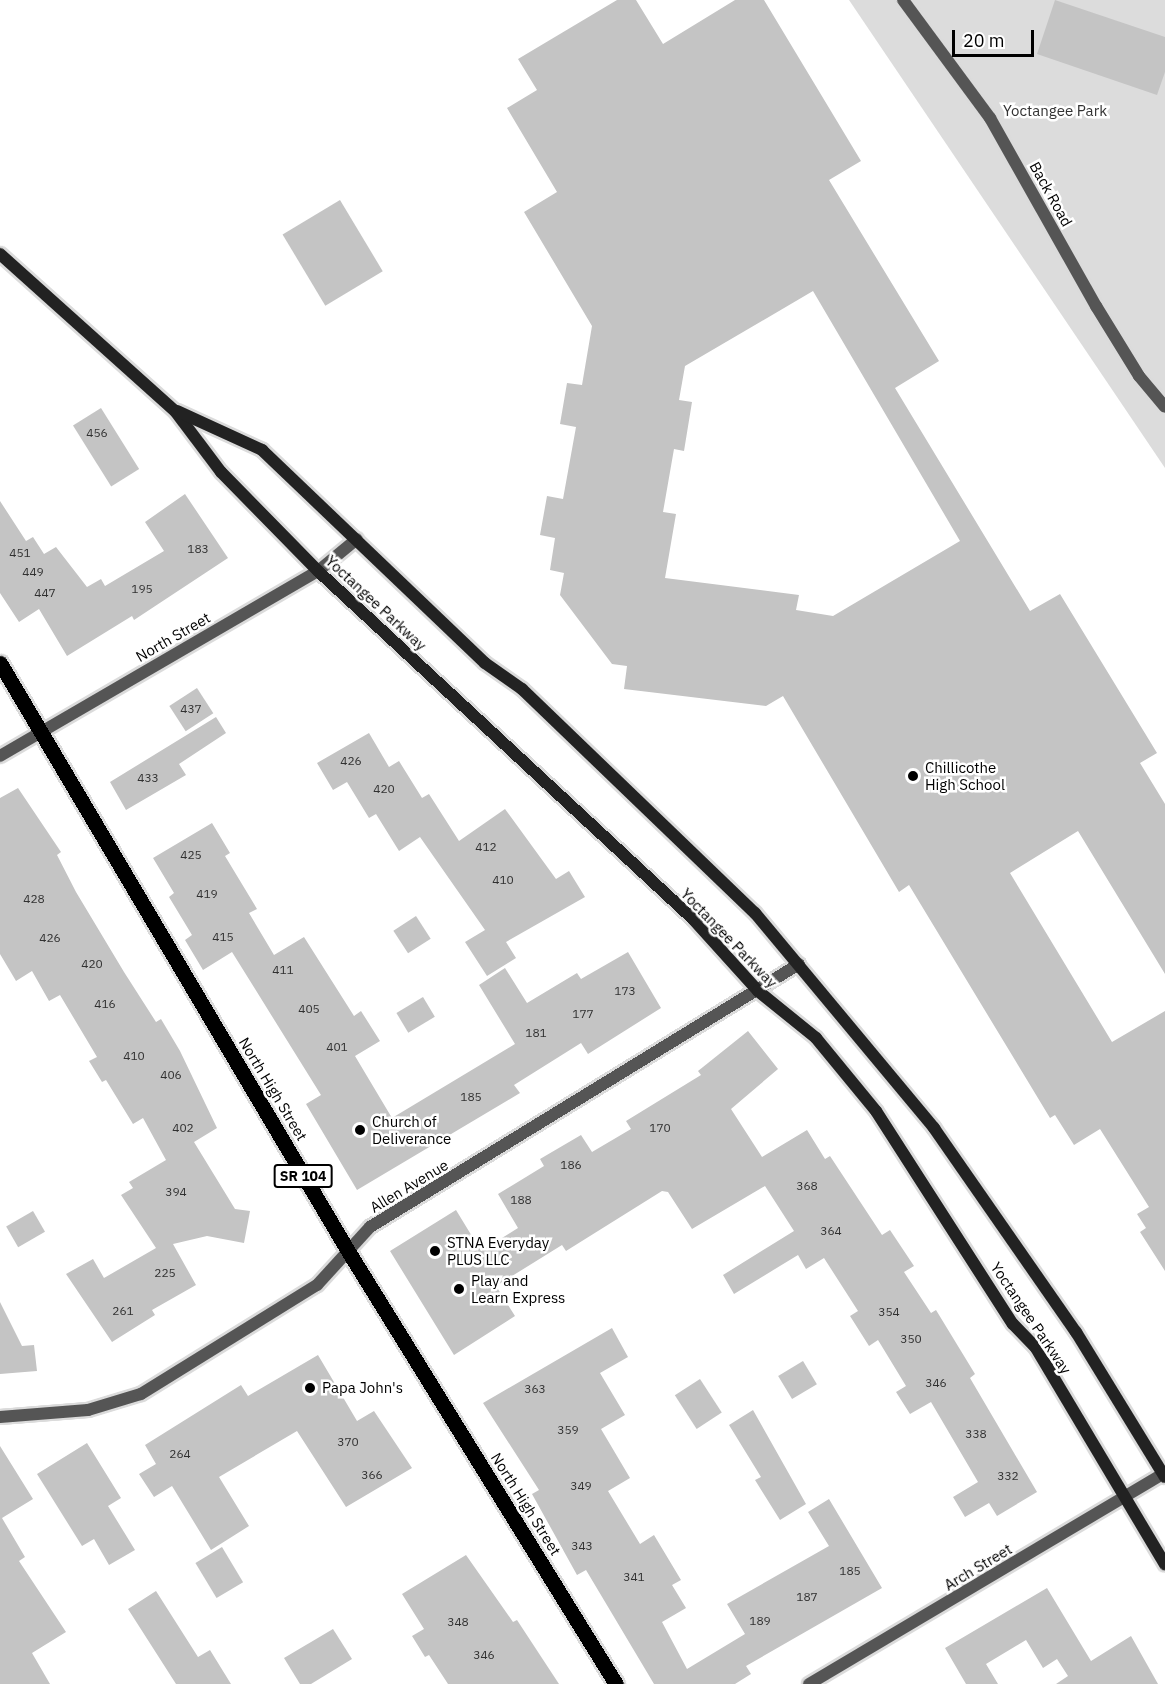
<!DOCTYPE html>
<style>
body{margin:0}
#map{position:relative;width:1165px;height:1684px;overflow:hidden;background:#fff;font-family:"IBM Plex Sans",sans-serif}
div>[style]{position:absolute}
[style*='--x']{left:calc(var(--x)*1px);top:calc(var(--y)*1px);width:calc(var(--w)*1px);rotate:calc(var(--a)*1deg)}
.green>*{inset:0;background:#dcdcdc}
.building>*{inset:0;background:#c4c4c4;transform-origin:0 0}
.roads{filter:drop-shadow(2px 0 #dbdbdb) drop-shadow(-2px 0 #dbdbdb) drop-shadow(0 2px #dbdbdb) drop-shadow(0 -2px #dbdbdb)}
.street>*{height:12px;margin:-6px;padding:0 6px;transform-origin:6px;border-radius:6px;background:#555}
.secondary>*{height:12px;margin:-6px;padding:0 6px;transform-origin:6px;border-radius:6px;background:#222}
.primary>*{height:15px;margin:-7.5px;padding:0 7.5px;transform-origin:7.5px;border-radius:7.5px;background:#000}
.dots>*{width:16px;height:16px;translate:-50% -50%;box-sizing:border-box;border:3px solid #fff;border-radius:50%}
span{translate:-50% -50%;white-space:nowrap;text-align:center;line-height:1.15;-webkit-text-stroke:5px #fff;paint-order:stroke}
.number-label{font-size:12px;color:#313131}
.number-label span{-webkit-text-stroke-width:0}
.shield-label span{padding:2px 4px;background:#fff;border:2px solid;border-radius:4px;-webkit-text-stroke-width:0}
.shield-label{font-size:14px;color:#000;font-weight:700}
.park-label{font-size:15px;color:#333}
.street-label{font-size:15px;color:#000}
.poi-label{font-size:15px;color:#000}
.left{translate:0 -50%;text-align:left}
.scale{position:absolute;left:952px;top:30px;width:82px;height:27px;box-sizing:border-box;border:3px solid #000;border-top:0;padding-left:8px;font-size:18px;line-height:21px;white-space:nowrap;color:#000;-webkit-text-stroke:4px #fff;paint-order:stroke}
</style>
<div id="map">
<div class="green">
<i style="clip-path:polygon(849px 0,1165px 0,1165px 468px)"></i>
</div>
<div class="building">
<i style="clip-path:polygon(evenodd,617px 0,636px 0,663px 44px,735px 0,764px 0,861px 161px,829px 180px,939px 361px,895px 388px,1030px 611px,1060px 594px,1157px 753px,1140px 763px,1165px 804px,1165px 974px,1078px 831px,1010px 873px,1112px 1042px,1165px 1011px,1165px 1271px,1140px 1232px,1146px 1228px,1137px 1214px,1149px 1207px,1100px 1129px,1074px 1145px,1055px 1115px,1050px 1118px,909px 885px,899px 892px,783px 696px,766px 706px,624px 689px,627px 666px,612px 664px,560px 595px,564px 573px,550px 570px,555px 538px,540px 535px,547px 496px,563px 499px,576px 427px,560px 424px,567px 383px,582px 385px,592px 326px,524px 212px,557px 192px,507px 108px,537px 90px,518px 59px,617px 0,813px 291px,960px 541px,833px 616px,796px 610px,799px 595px,665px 578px,676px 514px,663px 512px,674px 449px,684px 451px,692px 402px,679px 400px,685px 366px,813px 291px)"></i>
<i style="clip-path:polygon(1055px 0,1165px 37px,1165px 72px,1157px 95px,1037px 54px)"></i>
<i style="left:340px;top:200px;width:83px;height:67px;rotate:59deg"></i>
<i style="left:101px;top:408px;width:72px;height:33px;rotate:58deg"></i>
<i style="clip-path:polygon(185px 494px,228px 558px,134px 620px,132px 616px,67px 656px,39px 609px,19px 622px,0 593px,0 501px,26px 541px,33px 537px,44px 554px,56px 547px,87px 587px,101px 579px,105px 586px,164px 551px,145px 522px)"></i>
<i style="left:197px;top:688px;width:30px;height:33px;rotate:57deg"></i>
<i style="clip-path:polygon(216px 717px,226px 733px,179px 764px,186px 775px,126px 810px,110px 782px)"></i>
<i style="clip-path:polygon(369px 733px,389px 767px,399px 761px,422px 798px,429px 794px,459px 841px,505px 809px,556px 879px,569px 871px,585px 897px,506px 942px,516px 958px,487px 976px,465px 942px,485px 930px,420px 837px,399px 851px,376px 814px,369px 818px,347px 782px,333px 790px,317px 763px)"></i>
<i style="clip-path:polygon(18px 788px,61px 852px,57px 855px,76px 892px,124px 972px,156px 1022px,161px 1019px,180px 1051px,217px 1128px,194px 1142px,235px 1209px,250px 1211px,244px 1243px,207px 1236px,173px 1244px,196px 1285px,152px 1310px,155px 1315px,112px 1342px,66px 1274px,93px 1259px,104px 1278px,156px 1248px,121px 1195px,133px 1188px,129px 1182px,166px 1160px,143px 1118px,133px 1124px,106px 1080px,102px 1082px,89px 1061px,97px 1057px,60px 995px,49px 1001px,32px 971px,16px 981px,0 954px,0 798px)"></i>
<i style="clip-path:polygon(212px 823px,230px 853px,225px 856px,257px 909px,249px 913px,274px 955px,304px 937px,354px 1016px,361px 1011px,380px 1041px,355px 1056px,392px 1118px,515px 1044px,479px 985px,505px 968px,527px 1003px,577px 973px,581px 979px,628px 952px,661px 1008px,588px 1054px,581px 1043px,514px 1085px,520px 1093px,357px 1190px,306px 1104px,321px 1095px,232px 952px,203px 970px,185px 940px,192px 935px,169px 897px,174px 893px,153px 858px)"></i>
<i style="left:416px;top:916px;width:27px;height:27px;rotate:57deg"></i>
<i style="left:423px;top:997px;width:23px;height:31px;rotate:59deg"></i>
<i style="clip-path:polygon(748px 1031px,778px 1069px,731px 1109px,762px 1157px,807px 1130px,825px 1159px,830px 1156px,882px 1235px,890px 1230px,914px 1266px,904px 1272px,931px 1313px,936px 1310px,975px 1374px,970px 1378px,1037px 1492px,997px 1516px,989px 1503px,965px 1517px,953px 1497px,978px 1482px,931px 1402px,910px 1414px,896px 1392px,906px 1386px,878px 1340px,869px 1346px,850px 1316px,858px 1311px,824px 1258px,806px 1269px,798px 1255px,734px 1294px,723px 1275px,794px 1231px,765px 1186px,692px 1229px,668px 1192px,662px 1191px,566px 1251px,562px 1245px,496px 1286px,515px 1316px,454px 1355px,390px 1251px,456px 1210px,481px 1251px,518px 1228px,498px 1194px,544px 1166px,540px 1159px,581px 1135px,592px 1152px,631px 1129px,626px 1121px,701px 1075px,698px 1071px)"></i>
<i style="left:33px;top:1211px;width:24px;height:31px;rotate:60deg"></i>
<i style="clip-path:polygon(0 1302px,22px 1346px,34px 1345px,37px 1371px,0 1374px)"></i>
<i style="clip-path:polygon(612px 1328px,628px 1357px,600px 1373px,625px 1415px,601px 1429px,630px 1478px,608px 1491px,640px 1544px,654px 1535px,681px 1580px,672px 1585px,686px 1608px,662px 1622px,687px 1669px,745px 1634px,727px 1604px,829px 1546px,808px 1512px,829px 1499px,882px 1588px,746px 1666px,751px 1674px,735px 1684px,654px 1684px,586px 1570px,577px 1575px,532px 1494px,539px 1490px,483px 1403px)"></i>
<i style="clip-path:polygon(318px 1355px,357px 1421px,374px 1411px,412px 1468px,346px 1507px,297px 1431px,219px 1477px,249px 1526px,211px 1550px,172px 1486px,154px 1497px,139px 1474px,156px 1464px,145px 1445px,241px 1385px,248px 1396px)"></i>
<i style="left:803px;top:1361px;width:27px;height:29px;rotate:59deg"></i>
<i style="left:700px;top:1379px;width:40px;height:30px;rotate:57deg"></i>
<i style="clip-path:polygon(753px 1410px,806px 1504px,780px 1520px,755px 1480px,761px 1477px,729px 1425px)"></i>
<i style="clip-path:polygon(87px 1443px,121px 1498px,108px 1506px,135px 1550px,109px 1565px,94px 1539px,82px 1546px,37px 1474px)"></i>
<i style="clip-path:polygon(0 1446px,33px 1499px,2px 1518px,25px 1557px,19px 1561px,66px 1632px,32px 1653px,50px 1684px,0 1684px)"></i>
<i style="left:222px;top:1547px;width:41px;height:31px;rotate:59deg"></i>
<i style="clip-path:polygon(466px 1555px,513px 1622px,517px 1620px,559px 1684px,448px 1684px,429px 1655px,425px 1657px,412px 1636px,424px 1629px,402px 1594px)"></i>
<i style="clip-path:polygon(1047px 1588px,1091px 1661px,1131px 1636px,1158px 1684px,1056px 1684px,1068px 1676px,1057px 1659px,1043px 1668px,1026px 1640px,986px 1664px,998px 1684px,966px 1684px,945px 1648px)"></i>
<i style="clip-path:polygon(156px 1591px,198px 1657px,210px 1650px,231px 1684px,176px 1684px,128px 1609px)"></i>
<i style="clip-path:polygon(333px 1629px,352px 1659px,311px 1684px,300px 1684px,284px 1658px)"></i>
</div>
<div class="roads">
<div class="street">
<i style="--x:903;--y:0;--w:147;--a:53.6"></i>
<i style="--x:990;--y:118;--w:216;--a:60.6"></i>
<i style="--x:1096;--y:306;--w:82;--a:58.4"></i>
<i style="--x:1139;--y:376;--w:40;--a:50"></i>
<i style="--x:0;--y:756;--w:368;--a:-30.2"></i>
<i style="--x:318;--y:571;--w:50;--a:-39.4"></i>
<i style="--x:0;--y:1417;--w:88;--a:-4.5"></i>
<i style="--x:88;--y:1410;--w:55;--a:-16.8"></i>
<i style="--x:141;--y:1394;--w:207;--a:-31.8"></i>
<i style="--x:317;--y:1285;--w:79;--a:-47.6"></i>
<i style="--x:370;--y:1227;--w:503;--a:-31.51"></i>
<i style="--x:809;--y:1684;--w:412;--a:-30.7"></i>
</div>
<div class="secondary">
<i style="--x:0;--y:254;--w:235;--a:41.9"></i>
<i style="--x:175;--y:411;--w:76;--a:53"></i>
<i style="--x:221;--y:472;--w:139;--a:45.6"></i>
<i style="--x:318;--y:571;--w:512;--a:42.86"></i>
<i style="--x:693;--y:919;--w:97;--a:47.9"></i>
<i style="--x:758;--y:991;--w:75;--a:39"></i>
<i style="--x:816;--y:1038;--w:94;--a:50.6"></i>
<i style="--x:876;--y:1111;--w:253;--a:57.3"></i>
<i style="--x:1013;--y:1324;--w:33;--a:46"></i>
<i style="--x:1036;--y:1348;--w:252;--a:59.2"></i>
<i style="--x:177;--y:411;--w:94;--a:24.6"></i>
<i style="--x:262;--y:450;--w:308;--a:43.7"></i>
<i style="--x:485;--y:663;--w:45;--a:35.1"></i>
<i style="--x:522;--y:689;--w:323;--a:43.9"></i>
<i style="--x:755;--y:913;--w:280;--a:50.2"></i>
<i style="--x:934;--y:1128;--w:249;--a:55.2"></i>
<i style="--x:1076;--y:1332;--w:170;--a:58.5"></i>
</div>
<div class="primary">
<i style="--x:0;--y:663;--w:683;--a:59.38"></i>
<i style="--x:348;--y:1251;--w:509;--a:58.25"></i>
</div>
</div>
<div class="dots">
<i style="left:913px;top:776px;background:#000"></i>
<i style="left:360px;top:1130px;background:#000"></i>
<i style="left:435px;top:1251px;background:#000"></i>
<i style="left:459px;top:1289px;background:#000"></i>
<i style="left:310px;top:1388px;background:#000"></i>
</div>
<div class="number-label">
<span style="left:97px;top:433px">456</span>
<span style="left:198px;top:549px">183</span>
<span style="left:20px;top:553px">451</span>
<span style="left:33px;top:572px">449</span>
<span style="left:142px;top:589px">195</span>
<span style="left:45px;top:593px">447</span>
<span style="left:191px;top:709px">437</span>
<span style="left:351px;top:761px">426</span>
<span style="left:148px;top:778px">433</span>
<span style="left:384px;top:789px">420</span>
<span style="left:486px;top:847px">412</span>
<span style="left:191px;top:855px">425</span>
<span style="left:503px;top:880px">410</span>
<span style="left:207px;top:894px">419</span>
<span style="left:34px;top:899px">428</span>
<span style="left:223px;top:937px">415</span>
<span style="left:50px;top:938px">426</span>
<span style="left:92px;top:964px">420</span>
<span style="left:283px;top:970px">411</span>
<span style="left:625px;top:991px">173</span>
<span style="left:105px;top:1004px">416</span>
<span style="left:309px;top:1009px">405</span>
<span style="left:583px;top:1014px">177</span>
<span style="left:536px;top:1033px">181</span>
<span style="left:337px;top:1047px">401</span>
<span style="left:134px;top:1056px">410</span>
<span style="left:171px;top:1075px">406</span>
<span style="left:471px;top:1097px">185</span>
<span style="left:183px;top:1128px">402</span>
<span style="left:660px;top:1128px">170</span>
<span style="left:571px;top:1165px">186</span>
<span style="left:807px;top:1186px">368</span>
<span style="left:176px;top:1192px">394</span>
<span style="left:521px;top:1200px">188</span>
<span style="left:831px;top:1231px">364</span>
<span style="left:165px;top:1273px">225</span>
<span style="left:123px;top:1311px">261</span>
<span style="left:889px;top:1312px">354</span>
<span style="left:911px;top:1339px">350</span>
<span style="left:936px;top:1383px">346</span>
<span style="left:535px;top:1389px">363</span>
<span style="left:568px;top:1430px">359</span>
<span style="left:976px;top:1434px">338</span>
<span style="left:348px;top:1442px">370</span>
<span style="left:180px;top:1454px">264</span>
<span style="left:372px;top:1475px">366</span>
<span style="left:1008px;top:1476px">332</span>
<span style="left:581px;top:1486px">349</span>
<span style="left:582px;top:1546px">343</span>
<span style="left:850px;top:1571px">185</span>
<span style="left:634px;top:1577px">341</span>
<span style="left:807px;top:1597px">187</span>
<span style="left:760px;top:1621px">189</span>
<span style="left:458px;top:1622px">348</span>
<span style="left:484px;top:1655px">346</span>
</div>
<div class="shield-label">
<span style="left:303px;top:1176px">SR 104</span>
</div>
<div class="park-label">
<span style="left:1055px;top:111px">Yoctangee Park</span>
</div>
<div class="street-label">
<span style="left:1051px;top:194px;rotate:61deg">Back Road</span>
<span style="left:376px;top:603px;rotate:43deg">Yoctangee Parkway</span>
<span style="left:173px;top:637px;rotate:-30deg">North Street</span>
<span style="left:729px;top:938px;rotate:46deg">Yoctangee Parkway</span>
<span style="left:273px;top:1089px;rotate:59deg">North High Street</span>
<span style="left:409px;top:1186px;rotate:-31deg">Allen Avenue</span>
<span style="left:1031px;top:1318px;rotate:56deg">Yoctangee Parkway</span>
<span style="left:526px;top:1504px;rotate:58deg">North High Street</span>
<span style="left:978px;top:1567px;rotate:-31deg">Arch Street</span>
</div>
<div class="poi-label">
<span class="left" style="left:925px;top:776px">Chillicothe<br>High School</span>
<span class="left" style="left:372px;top:1130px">Church of<br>Deliverance</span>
<span class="left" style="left:447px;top:1251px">STNA Everyday<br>PLUS LLC</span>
<span class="left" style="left:471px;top:1289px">Play and<br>Learn Express</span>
<span class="left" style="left:322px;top:1388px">Papa John's</span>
</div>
<div class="scale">20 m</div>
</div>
